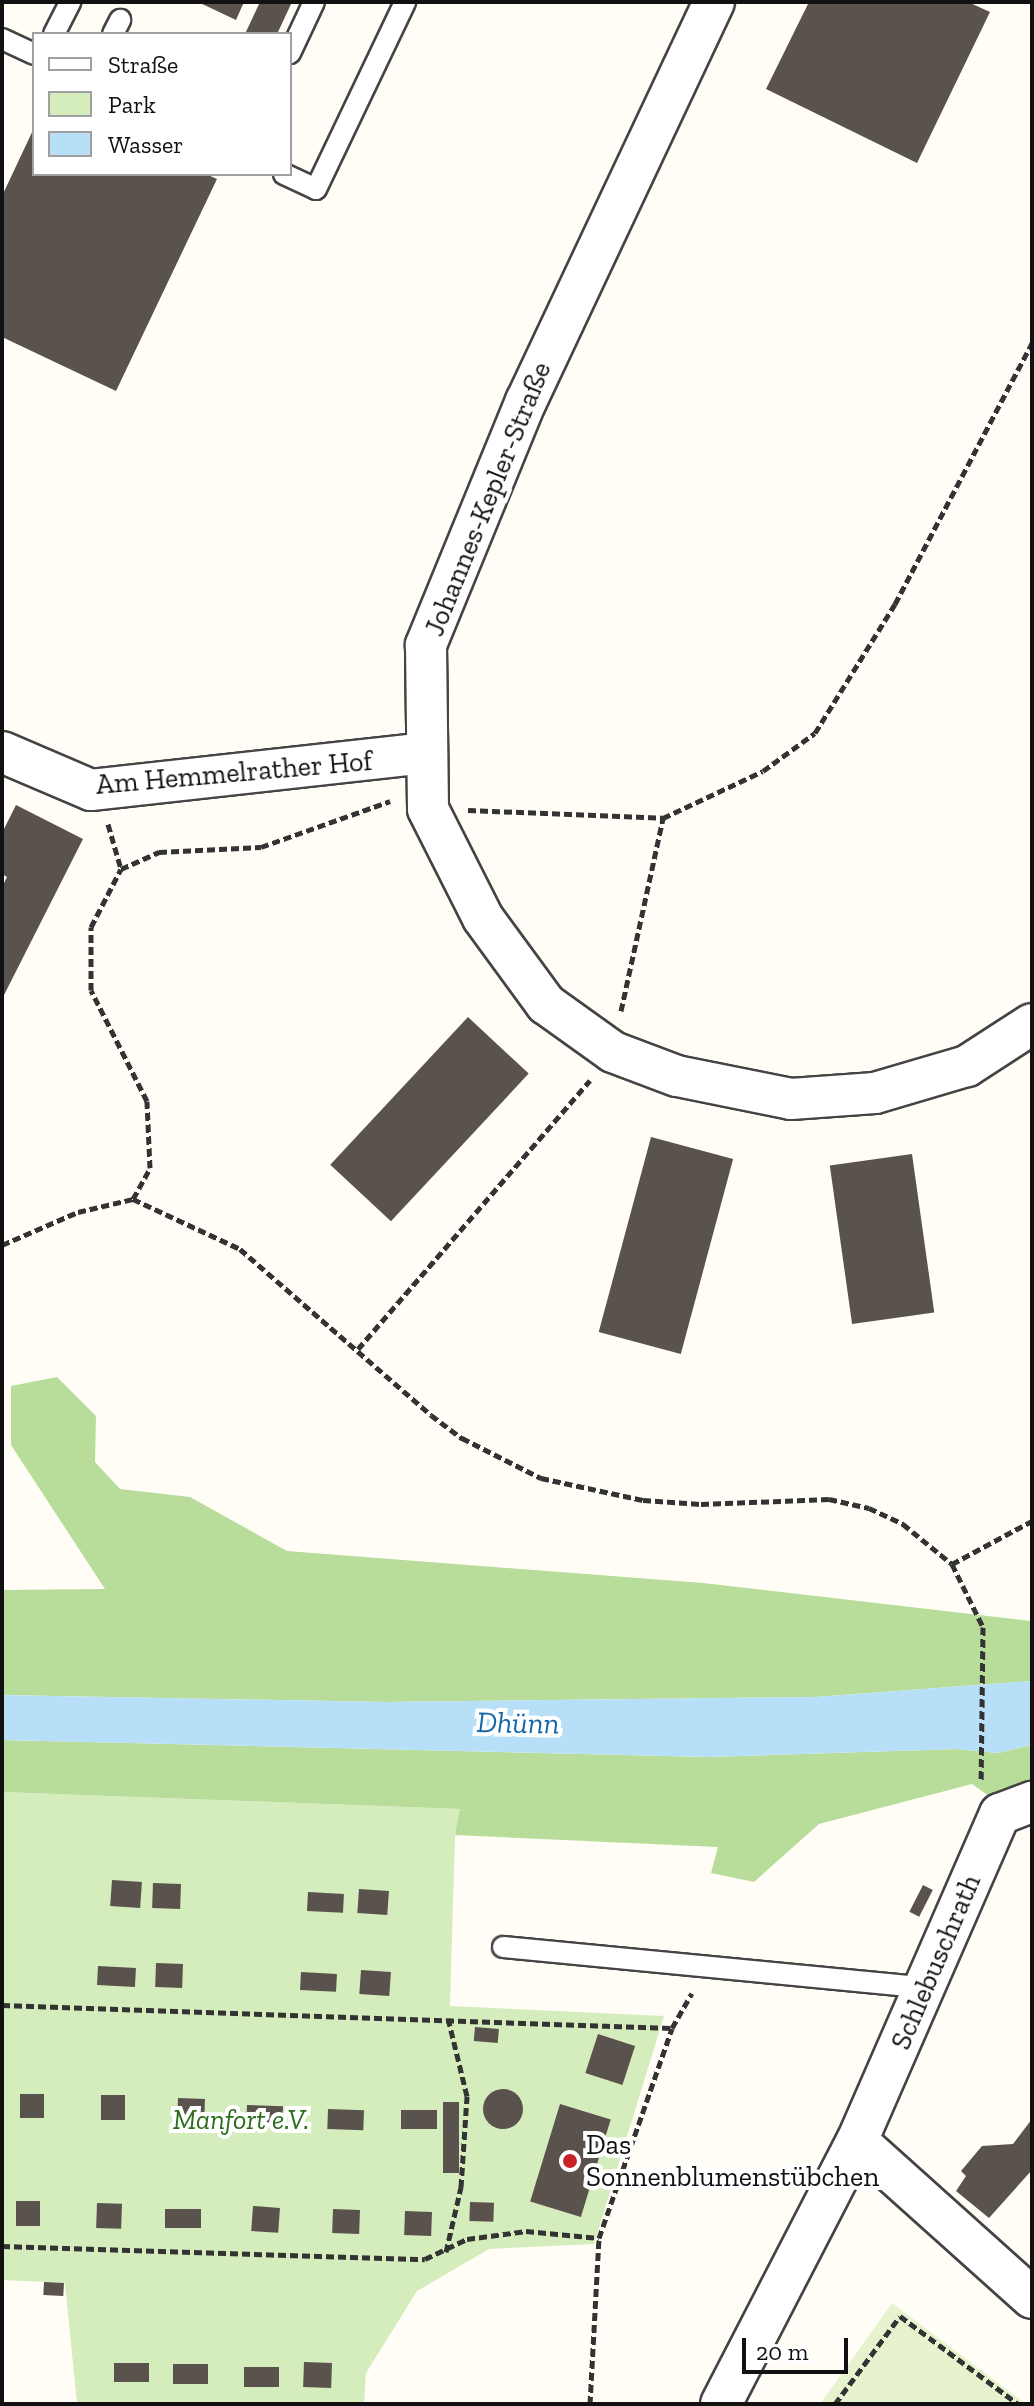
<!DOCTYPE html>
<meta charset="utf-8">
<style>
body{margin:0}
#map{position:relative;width:1034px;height:2406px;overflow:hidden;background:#fffdf5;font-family:"Zilla Slab",serif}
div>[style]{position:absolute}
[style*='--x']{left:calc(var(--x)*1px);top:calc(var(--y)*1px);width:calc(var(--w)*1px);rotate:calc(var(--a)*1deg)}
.green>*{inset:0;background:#d5ecbc}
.forest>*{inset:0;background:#b8dd9a}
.pitch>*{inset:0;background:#e6f3ce}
.water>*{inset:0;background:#b7e0f8}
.building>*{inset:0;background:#5a524d;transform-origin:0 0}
.round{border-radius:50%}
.path>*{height:5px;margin-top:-2.5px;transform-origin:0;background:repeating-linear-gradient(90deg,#333 0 8px,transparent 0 12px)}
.roads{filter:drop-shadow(2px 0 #444) drop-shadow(-2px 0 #444) drop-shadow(0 2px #444) drop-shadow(0 -2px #444)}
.service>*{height:20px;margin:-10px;padding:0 10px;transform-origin:10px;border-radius:10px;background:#fff}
.minor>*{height:40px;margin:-20px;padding:0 20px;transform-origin:20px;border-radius:20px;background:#fff}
.dots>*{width:22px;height:22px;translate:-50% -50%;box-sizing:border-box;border:4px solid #fff;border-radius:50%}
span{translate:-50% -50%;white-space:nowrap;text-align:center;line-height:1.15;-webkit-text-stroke:8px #fff;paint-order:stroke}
.street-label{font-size:28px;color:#111}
.park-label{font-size:28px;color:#2d6d1d;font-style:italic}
.poi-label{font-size:28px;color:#111}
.left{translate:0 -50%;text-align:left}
.water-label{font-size:30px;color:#1467a9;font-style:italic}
.frame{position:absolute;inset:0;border:4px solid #111;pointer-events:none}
.legend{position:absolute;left:32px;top:32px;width:260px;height:144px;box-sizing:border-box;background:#fff;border:2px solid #a0a0a0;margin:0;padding:10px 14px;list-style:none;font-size:24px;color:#111}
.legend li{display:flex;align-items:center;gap:16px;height:40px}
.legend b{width:40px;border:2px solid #a0a0a0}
.scale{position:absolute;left:742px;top:2338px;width:106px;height:36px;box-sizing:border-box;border:4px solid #111;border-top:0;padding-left:10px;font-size:24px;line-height:28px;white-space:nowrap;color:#111;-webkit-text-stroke:6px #fff;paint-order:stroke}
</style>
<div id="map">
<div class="green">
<i style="clip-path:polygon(2px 1792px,461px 1809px,455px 1835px,450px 2006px,664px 2016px,594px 2244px,489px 2249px,417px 2291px,366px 2373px,364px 2404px,77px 2404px,65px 2283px,2px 2280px)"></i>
</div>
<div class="forest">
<i style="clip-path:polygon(57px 1377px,96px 1416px,95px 1462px,120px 1489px,190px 1497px,287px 1551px,703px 1583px,1032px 1621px,1032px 1681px,815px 1697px,386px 1702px,2px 1695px,2px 1590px,105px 1589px,11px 1445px,11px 1386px)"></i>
<i style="clip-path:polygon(2px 1740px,709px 1757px,957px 1749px,998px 1753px,1032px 1745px,1032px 1793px,1000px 1804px,972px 1784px,819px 1824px,754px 1882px,711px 1873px,718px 1847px,455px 1835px,460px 1809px,2px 1792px)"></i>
</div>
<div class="pitch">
<i style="clip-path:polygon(892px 2303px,1026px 2404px,820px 2404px)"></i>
</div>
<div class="water">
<i style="clip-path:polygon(1032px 1681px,1032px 1745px,998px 1753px,957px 1749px,709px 1757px,2px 1740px,2px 1695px,386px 1702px,815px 1697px)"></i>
</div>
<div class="building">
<i style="clip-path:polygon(198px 2px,244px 2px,236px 20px)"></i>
<i style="clip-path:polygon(260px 2px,292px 2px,277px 34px,245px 34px)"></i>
<i style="clip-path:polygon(809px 2px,968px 2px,990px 12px,917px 163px,766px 89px)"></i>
<i style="clip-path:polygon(34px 128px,34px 174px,206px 174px,217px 179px,116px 391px,2px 337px,2px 196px)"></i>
<i style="clip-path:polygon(16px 805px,83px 839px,2px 999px,2px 887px,7px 877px,2px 874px,2px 833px)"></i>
<i style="left:468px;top:1017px;width:83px;height:202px;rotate:43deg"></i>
<i style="left:651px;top:1137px;width:85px;height:202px;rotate:15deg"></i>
<i style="left:912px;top:1154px;width:160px;height:83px;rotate:82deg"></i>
<i style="left:112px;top:1880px;width:30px;height:26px;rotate:4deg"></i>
<i style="left:153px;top:1883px;width:28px;height:25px;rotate:2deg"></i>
<i style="left:923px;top:1885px;width:11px;height:30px;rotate:27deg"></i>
<i style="left:359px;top:1889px;width:30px;height:24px;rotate:4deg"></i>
<i style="left:308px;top:1892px;width:36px;height:19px;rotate:3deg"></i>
<i style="left:156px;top:1963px;width:27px;height:24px;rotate:2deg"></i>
<i style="left:98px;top:1966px;width:38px;height:19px;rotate:3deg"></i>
<i style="left:361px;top:1970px;width:30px;height:24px;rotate:4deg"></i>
<i style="left:301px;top:1972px;width:36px;height:18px;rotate:3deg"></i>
<i style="left:475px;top:2027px;width:24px;height:14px;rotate:5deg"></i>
<i style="left:598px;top:2034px;width:39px;height:41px;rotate:18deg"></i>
<i class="round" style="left:483px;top:2089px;width:40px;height:40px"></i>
<i style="left:20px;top:2094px;width:24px;height:24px"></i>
<i style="left:101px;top:2095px;width:24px;height:25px"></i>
<i style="left:178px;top:2098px;width:27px;height:24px;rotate:2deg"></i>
<i style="left:443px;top:2102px;width:16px;height:71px"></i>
<i style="left:560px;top:2104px;width:53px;height:102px;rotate:17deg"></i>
<i style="left:247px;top:2105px;width:36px;height:20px;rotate:2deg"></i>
<i style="left:328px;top:2109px;width:36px;height:20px;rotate:2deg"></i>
<i style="left:401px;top:2110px;width:36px;height:19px"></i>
<i style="clip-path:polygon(1032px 2119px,1032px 2170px,989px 2218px,956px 2191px,966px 2176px,961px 2171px,982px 2146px,1013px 2144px)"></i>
<i style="left:16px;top:2201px;width:24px;height:25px"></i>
<i style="left:470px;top:2202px;width:24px;height:19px;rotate:2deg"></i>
<i style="left:97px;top:2203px;width:25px;height:25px;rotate:2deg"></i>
<i style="left:253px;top:2206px;width:27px;height:25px;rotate:4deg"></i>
<i style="left:165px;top:2209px;width:36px;height:19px"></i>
<i style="left:333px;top:2209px;width:27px;height:24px;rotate:2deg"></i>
<i style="left:405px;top:2211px;width:27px;height:24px;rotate:2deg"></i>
<i style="left:44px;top:2282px;width:20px;height:13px;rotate:3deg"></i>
<i style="left:304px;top:2362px;width:28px;height:25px;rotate:2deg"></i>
<i style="left:114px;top:2363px;width:35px;height:19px"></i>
<i style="left:173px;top:2364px;width:35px;height:20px"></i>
<i style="left:244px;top:2367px;width:35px;height:20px"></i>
</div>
<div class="path">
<i style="--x:468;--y:810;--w:195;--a:2.3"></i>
<i style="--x:108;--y:824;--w:47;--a:73.9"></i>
<i style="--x:621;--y:1011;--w:198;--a:-77.7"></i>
<i style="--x:663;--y:818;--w:110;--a:-25.2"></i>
<i style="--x:763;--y:771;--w:64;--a:-36.2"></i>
<i style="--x:815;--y:733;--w:152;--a:-58.2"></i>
<i style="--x:895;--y:604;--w:295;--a:-62.3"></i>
<i style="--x:133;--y:1199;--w:35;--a:-61"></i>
<i style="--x:150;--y:1168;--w:67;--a:-92.6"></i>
<i style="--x:147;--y:1101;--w:124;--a:-116.8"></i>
<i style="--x:91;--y:990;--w:63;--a:-90"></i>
<i style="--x:91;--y:927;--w:65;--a:-62.7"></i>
<i style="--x:121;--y:869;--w:42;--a:-24.1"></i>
<i style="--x:159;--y:852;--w:102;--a:-2.8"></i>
<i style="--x:261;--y:847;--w:137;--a:-19.6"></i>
<i style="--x:2;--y:1245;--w:83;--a:-23.5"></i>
<i style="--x:78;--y:1212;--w:57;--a:-13.3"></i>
<i style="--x:133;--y:1199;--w:118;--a:25"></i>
<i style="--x:240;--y:1249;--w:253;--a:41"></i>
<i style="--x:431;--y:1415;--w:39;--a:37"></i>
<i style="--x:462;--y:1438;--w:89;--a:26.9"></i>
<i style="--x:541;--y:1478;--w:104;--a:12.2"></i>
<i style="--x:643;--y:1500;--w:58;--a:3.9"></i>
<i style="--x:701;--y:1504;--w:128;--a:-2.2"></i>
<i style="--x:829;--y:1499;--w:41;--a:12.7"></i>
<i style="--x:869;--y:1508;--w:38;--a:25"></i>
<i style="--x:903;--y:1524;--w:63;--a:39.2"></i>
<i style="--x:952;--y:1564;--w:70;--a:63.8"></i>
<i style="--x:983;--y:1627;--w:153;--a:90.7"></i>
<i style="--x:358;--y:1349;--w:355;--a:-49.2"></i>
<i style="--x:952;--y:1564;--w:91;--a:-28.3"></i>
<i style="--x:2;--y:2005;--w:670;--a:1.97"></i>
<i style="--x:2;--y:2246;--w:423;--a:1.8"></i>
<i style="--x:425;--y:2259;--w:47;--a:-25.5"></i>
<i style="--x:467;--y:2239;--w:60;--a:-7.7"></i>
<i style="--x:526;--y:2231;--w:73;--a:5.5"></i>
<i style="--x:599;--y:2238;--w:222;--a:-70.8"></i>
<i style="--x:672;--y:2028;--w:40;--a:-60.3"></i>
<i style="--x:446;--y:2252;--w:67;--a:-77"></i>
<i style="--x:461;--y:2187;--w:91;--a:-86.2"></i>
<i style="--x:467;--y:2096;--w:80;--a:-103.7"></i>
<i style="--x:590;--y:2404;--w:166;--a:-86.9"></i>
<i style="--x:835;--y:2404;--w:109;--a:-53.5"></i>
<i style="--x:900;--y:2316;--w:147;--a:36.7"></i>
</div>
<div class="roads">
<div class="service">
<i style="--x:54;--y:34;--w:36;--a:-63"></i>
<i style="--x:113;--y:34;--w:16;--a:-63"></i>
<i style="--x:2;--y:39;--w:35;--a:25"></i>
<i style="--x:290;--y:53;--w:56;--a:-64.8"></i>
<i style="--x:284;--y:174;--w:35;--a:25"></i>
<i style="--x:316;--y:189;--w:207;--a:-64.5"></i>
<i style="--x:503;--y:1947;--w:426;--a:5.5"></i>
</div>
<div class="minor">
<i style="--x:714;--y:2;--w:441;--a:115.2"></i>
<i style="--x:526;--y:401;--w:264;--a:112.3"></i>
<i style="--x:426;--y:645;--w:164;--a:89.3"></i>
<i style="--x:428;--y:809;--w:122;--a:63.2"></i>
<i style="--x:483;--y:918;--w:107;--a:53.8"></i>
<i style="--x:546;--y:1004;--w:82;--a:35.6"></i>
<i style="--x:613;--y:1052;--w:68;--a:20.6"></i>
<i style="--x:677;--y:1076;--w:116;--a:11.4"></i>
<i style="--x:791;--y:1099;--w:84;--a:-4.1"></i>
<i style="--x:875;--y:1093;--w:96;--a:-16.4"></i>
<i style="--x:967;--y:1066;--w:77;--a:-32.9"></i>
<i style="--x:2;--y:752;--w:97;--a:23.1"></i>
<i style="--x:91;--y:790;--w:336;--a:-6.3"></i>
<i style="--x:857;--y:2141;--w:235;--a:41.9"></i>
<i style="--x:721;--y:2404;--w:296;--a:-62.7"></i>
<i style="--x:857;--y:2141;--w:357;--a:-66.4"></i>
<i style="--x:1000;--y:1814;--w:34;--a:-21"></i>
</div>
</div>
<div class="dots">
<i style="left:570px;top:2161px;background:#c82229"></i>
</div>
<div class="street-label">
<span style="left:488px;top:499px;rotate:-68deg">Johannes-Kepler-Straße</span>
<span style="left:234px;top:773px;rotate:-5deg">Am Hemmelrather Hof</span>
<span style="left:936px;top:1962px;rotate:-67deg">Schlebuschrath</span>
</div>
<div class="park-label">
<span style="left:241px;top:2120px">Manfort e.V.</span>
</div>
<div class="poi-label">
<span class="left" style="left:586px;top:2161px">Das<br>Sonnenblumenstübchen</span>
</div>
<div class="water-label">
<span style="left:518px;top:1723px;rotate:1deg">Dhünn</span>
</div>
<div class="frame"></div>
<ul class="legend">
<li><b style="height:10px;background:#fff"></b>Straße</li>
<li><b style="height:22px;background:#d5ecbc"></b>Park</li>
<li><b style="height:22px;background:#b7e0f8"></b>Wasser</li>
</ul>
<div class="scale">20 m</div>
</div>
